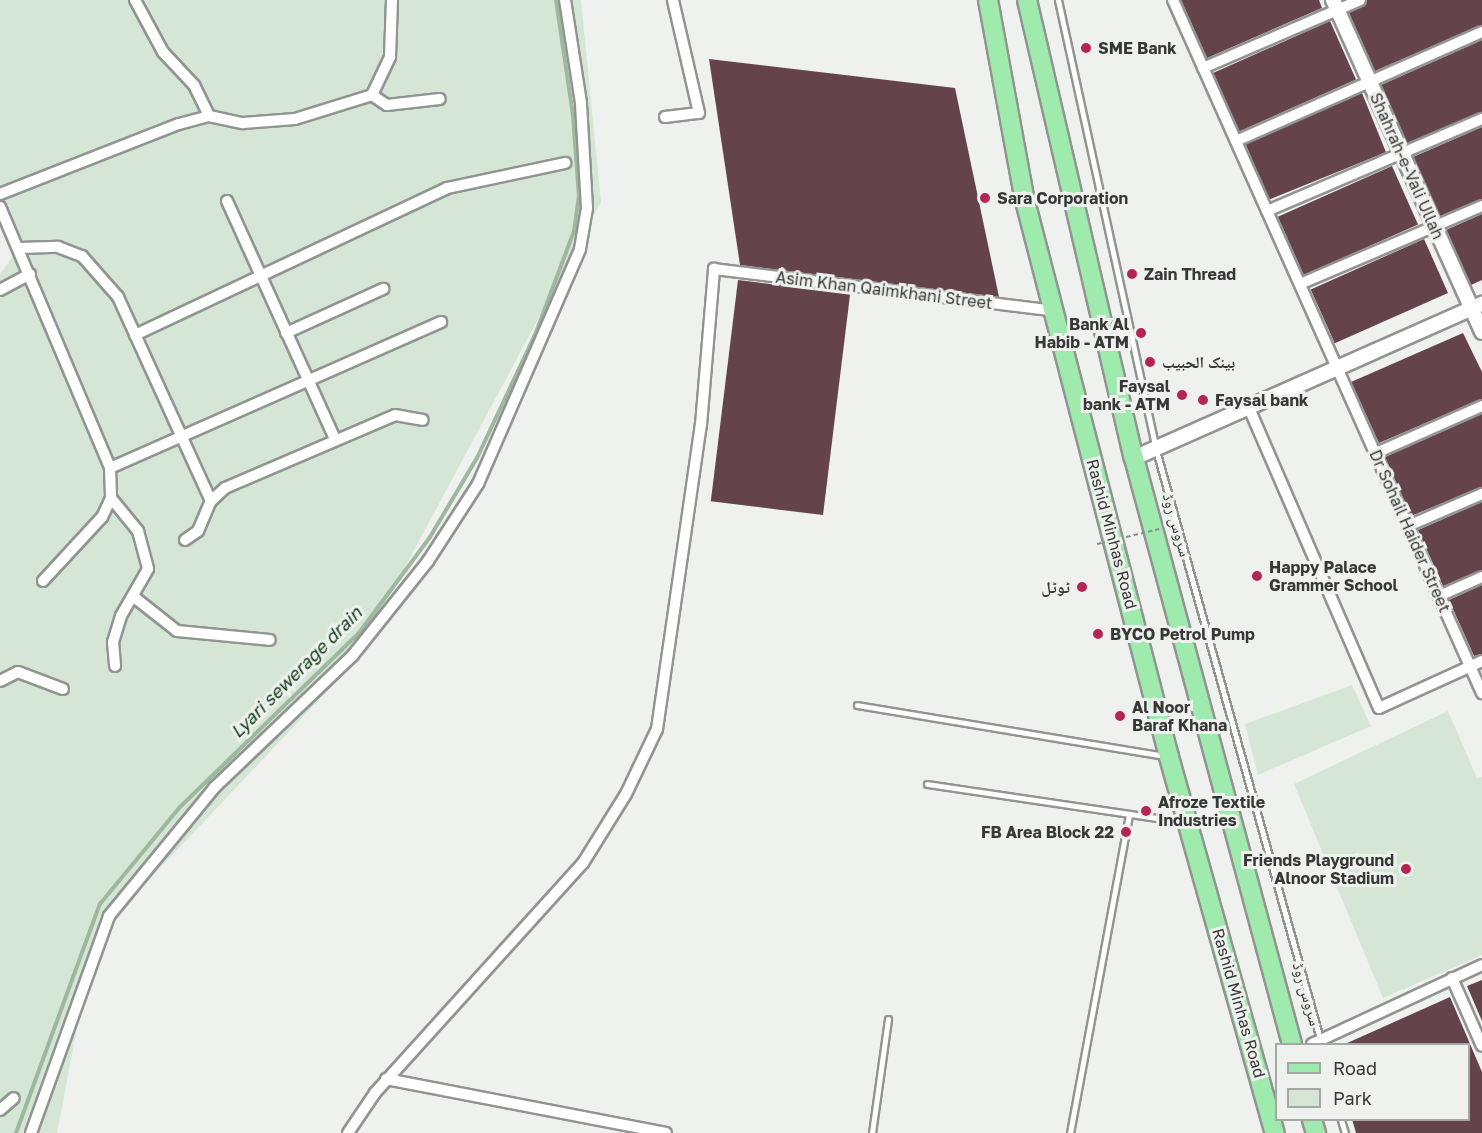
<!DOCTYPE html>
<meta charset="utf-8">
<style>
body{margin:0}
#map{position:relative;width:1482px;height:1133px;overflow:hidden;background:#eff1ef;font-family:"Golos Text","Noto Naskh Arabic",sans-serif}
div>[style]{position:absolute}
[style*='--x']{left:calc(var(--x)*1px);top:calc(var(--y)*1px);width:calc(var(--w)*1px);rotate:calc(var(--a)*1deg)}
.green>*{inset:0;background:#d5e6d6}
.stream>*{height:4px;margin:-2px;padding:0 2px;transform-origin:2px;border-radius:2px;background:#9eb8a0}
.building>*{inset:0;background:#64444a;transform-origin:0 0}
.roads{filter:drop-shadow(2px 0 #929492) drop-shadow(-2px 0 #929492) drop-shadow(0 2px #929492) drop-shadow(0 -2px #929492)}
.service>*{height:5px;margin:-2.5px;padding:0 2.5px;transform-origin:2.5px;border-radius:2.5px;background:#fff}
.minor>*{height:10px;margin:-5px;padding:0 5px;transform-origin:5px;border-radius:5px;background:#fff}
.tertiary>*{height:14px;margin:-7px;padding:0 7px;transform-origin:7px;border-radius:7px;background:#fff}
.primary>*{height:18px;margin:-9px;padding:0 9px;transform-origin:9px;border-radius:9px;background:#9feaad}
.path-bridge>*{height:2px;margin-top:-1px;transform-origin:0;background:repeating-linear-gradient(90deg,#8c8d8c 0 4.5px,transparent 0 7.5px)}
.dots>*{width:16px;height:16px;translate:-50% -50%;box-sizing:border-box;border:3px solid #eff1ef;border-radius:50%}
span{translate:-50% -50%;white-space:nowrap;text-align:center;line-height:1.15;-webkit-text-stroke:6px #eff1ef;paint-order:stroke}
.poi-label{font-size:16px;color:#373837;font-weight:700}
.left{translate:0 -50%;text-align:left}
.right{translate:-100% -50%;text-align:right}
.street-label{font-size:16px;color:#373837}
.water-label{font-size:18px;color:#0f3917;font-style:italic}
.legend{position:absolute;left:1275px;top:1043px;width:195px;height:78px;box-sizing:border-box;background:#eff1ef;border:2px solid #a5a7a5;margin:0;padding:8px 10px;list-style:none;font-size:18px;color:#373837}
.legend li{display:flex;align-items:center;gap:12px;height:30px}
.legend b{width:30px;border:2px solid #a5a7a5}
</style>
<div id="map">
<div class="green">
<i style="clip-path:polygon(0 0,581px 0,601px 202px,353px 664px,94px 938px,57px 1133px,0 1133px,0 274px,19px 248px,0 202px)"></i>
<i style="clip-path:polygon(1352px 685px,1371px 726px,1258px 775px,1245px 724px)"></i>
<i style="clip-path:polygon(1448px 711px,1477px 778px,1482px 777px,1482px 955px,1383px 998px,1294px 784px)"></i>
</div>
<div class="stream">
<i style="--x:16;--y:1133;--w:244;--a:-69.9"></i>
<i style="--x:100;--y:904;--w:124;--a:-50.5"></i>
<i style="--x:179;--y:808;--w:251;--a:-44.2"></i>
<i style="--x:359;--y:633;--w:119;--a:-53.5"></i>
<i style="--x:430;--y:537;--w:92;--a:-59.3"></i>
<i style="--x:477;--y:458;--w:136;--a:-64.8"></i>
<i style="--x:535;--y:335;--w:111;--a:-69.4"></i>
<i style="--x:574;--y:231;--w:34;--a:-82"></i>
<i style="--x:579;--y:197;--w:82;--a:-94.2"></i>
<i style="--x:573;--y:115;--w:116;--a:-98.4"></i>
</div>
<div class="building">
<i style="clip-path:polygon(1181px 0,1319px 0,1322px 8px,1207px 58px)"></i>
<i style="clip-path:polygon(1367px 0,1482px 0,1482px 25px,1375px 71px,1349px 13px)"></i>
<i style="left:1330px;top:21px;width:64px;height:128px;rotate:66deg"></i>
<i style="clip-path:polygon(1482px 40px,1482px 112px,1407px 143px,1381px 85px)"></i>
<i style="clip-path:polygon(709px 59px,955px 88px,999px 297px,740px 265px)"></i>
<i style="left:1362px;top:93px;width:64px;height:127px;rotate:68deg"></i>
<i style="clip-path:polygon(1482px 127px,1482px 199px,1440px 216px,1413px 157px)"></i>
<i style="left:1392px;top:166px;width:64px;height:125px;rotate:66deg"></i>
<i style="clip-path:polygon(1482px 214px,1482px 280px,1471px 285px,1446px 230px)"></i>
<i style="left:1424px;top:239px;width:59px;height:124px;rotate:66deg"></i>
<i style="left:738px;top:280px;width:113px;height:223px;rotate:7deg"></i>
<i style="clip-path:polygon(1463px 333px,1482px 372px,1482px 399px,1379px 443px,1351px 382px)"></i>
<i style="clip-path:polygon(1482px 414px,1482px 487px,1411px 516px,1385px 457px)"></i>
<i style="clip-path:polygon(1482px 502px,1482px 570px,1443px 586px,1418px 530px)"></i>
<i style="clip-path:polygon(1482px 585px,1482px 654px,1474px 656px,1449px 600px)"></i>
<i style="clip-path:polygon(1482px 980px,1482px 1021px,1467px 986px)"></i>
<i style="clip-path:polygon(1450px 997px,1482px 1072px,1482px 1133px,1356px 1133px,1352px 1119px,1468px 1119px,1468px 1044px,1345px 1044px)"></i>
</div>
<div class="roads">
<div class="service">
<i style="--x:1058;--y:0;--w:461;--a:77.7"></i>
<i style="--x:1156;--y:450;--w:611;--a:74.44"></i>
<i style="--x:857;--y:705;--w:311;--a:9.4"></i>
<i style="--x:927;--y:784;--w:259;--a:8.4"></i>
<i style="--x:1341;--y:1120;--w:14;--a:73"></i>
<i style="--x:872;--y:1133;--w:115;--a:-82"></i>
<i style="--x:1070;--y:1133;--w:323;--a:-79.5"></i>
</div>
<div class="minor">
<i style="--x:135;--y:0;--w:59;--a:61.7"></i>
<i style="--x:163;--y:52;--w:45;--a:46.8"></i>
<i style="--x:194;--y:85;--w:34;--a:64"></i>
<i style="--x:1173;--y:0;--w:759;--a:65.97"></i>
<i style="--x:1203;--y:68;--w:171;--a:-23.4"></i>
<i style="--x:372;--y:95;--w:18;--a:34"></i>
<i style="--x:387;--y:105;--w:53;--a:-6.5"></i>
<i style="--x:665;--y:117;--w:34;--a:-7"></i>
<i style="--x:699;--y:113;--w:116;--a:-103"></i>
<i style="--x:1236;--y:141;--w:269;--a:-23.9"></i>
<i style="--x:0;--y:194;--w:192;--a:-21.4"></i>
<i style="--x:179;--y:124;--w:31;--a:-15"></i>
<i style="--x:209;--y:116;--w:35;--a:12"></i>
<i style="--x:243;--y:123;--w:52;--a:-4.4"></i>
<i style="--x:295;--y:119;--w:81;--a:-17.3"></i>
<i style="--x:372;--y:95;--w:42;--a:-64.7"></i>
<i style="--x:390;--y:57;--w:57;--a:-88"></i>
<i style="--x:227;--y:201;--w:261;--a:65.6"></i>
<i style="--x:0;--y:207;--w:283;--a:67.1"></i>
<i style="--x:110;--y:468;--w:30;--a:88"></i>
<i style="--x:111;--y:498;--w:21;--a:115"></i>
<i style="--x:102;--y:517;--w:87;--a:132.7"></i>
<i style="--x:1267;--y:211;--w:234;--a:-23.2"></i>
<i style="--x:20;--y:248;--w:38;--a:-2"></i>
<i style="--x:58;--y:247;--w:26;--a:21"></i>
<i style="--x:82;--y:256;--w:55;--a:48.7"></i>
<i style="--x:118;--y:297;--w:224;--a:65.5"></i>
<i style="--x:1300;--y:284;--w:198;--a:-23.2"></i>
<i style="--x:0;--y:290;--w:34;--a:-28"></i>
<i style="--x:286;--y:333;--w:107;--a:-24.4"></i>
<i style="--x:135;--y:335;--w:345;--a:-25.2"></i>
<i style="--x:447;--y:188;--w:121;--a:-12"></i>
<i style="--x:1249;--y:408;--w:327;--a:66.6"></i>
<i style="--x:1379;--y:708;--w:113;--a:-24.5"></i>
<i style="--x:1376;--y:453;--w:116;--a:-23.9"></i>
<i style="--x:110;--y:468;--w:362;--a:-23.8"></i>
<i style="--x:111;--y:498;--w:43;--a:50.7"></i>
<i style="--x:138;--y:531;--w:39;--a:75"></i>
<i style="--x:148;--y:569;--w:54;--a:119.9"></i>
<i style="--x:121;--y:616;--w:27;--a:107"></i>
<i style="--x:113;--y:642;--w:24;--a:85"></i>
<i style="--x:1408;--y:526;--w:81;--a:-23.4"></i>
<i style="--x:185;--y:540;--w:16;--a:-35"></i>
<i style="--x:198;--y:531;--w:33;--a:-67"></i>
<i style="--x:211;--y:501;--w:19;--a:-43"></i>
<i style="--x:225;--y:488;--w:185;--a:-23.2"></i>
<i style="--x:395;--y:415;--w:28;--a:10"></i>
<i style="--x:1439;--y:596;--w:47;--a:-23.8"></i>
<i style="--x:134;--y:597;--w:55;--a:38.3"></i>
<i style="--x:177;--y:631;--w:93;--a:5.5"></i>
<i style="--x:0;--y:681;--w:20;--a:-27"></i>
<i style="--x:18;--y:672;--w:48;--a:20.7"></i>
<i style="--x:1452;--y:978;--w:74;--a:66.2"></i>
<i style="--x:1312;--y:1044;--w:187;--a:-24.9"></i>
<i style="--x:386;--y:1079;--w:285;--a:10.9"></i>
<i style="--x:0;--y:1110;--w:18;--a:-41"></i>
<i style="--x:31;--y:1133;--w:231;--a:-70.2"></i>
<i style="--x:109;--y:916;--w:166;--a:-50.6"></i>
<i style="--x:214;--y:788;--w:192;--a:-43.7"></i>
<i style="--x:353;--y:655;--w:120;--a:-51.4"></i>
<i style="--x:428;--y:561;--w:92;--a:-57"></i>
<i style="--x:478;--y:484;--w:256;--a:-66.5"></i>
<i style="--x:580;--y:249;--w:42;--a:-80.3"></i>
<i style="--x:587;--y:208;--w:105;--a:-93.3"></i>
<i style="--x:581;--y:103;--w:104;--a:-98.8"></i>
<i style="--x:348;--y:1133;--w:48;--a:-56"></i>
<i style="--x:375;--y:1093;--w:310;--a:-47.9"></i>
<i style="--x:583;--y:863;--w:81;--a:-58.1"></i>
<i style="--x:626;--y:794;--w:72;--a:-64.5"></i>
<i style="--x:657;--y:729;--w:307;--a:-81.8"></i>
<i style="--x:701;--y:425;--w:157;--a:-85.2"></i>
<i style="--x:714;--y:269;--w:343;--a:7"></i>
</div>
<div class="tertiary">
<i style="--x:1333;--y:0;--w:364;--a:65.8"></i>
<i style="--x:1134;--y:458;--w:381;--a:-23.9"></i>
</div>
<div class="primary">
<i style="--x:988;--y:0;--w:200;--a:79.6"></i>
<i style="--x:1024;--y:197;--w:578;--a:75.48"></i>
<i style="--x:1169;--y:757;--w:391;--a:74.3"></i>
<i style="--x:1027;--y:0;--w:470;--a:76.9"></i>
<i style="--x:1134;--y:458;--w:607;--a:74.91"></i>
<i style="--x:1312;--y:1120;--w:14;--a:73"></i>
</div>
</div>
<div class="path-bridge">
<i style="--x:1097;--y:544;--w:64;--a:-13.6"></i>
</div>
<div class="dots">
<i style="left:1086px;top:48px;background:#b42556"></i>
<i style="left:985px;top:198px;background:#b42556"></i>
<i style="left:1132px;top:274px;background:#b42556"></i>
<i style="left:1141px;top:333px;background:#b42556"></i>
<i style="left:1150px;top:362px;background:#b42556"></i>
<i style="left:1182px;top:395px;background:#b42556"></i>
<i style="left:1203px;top:400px;background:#b42556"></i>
<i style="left:1257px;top:576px;background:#b42556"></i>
<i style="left:1082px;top:587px;background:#b42556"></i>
<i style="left:1098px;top:634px;background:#b42556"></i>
<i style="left:1120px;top:716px;background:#b42556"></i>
<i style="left:1146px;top:811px;background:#b42556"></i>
<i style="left:1126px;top:832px;background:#b42556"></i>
<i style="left:1406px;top:869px;background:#b42556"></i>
</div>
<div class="poi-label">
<span class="left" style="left:1098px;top:48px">SME Bank</span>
<span class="left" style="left:997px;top:198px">Sara Corporation</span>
<span class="left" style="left:1144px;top:274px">Zain Thread</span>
<span class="right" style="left:1129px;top:333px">Bank Al<br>Habib - ATM</span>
<span class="left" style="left:1162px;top:362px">بينک الحبيب</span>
<span class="right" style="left:1170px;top:395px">Faysal<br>bank - ATM</span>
<span class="left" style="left:1215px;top:400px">Faysal bank</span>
<span class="left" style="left:1269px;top:576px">Happy Palace<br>Grammer School</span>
<span class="right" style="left:1070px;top:587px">ٹوٹل</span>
<span class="left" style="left:1110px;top:634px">BYCO Petrol Pump</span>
<span class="left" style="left:1132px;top:716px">Al Noor<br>Baraf Khana</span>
<span class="left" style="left:1158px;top:811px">Afroze Textile<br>Industries</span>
<span class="right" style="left:1114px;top:832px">FB Area Block 22</span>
<span class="right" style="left:1394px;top:869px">Friends Playground<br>Alnoor Stadium</span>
</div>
<div class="street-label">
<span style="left:1407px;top:166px;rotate:66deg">Shahrah-e-Vali Ullah</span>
<span style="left:884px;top:290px;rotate:7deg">Asim Khan Qaimkhani Street</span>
<span style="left:1177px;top:525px;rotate:74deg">سروس روڈ</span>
<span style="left:1410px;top:531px;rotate:66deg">Dr Sohail Haider Street</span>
<span style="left:1112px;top:534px;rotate:75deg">Rashid Minhas Road</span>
<span style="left:1307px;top:994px;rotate:74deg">سروس روڈ</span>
<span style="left:1239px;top:1003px;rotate:74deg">Rashid Minhas Road</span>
</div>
<div class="water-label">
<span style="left:296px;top:672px;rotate:-45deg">Lyari sewerage drain</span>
</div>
<ul class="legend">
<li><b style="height:8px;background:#9feaad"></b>Road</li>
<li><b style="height:16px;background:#d5e6d6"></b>Park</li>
</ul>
</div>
